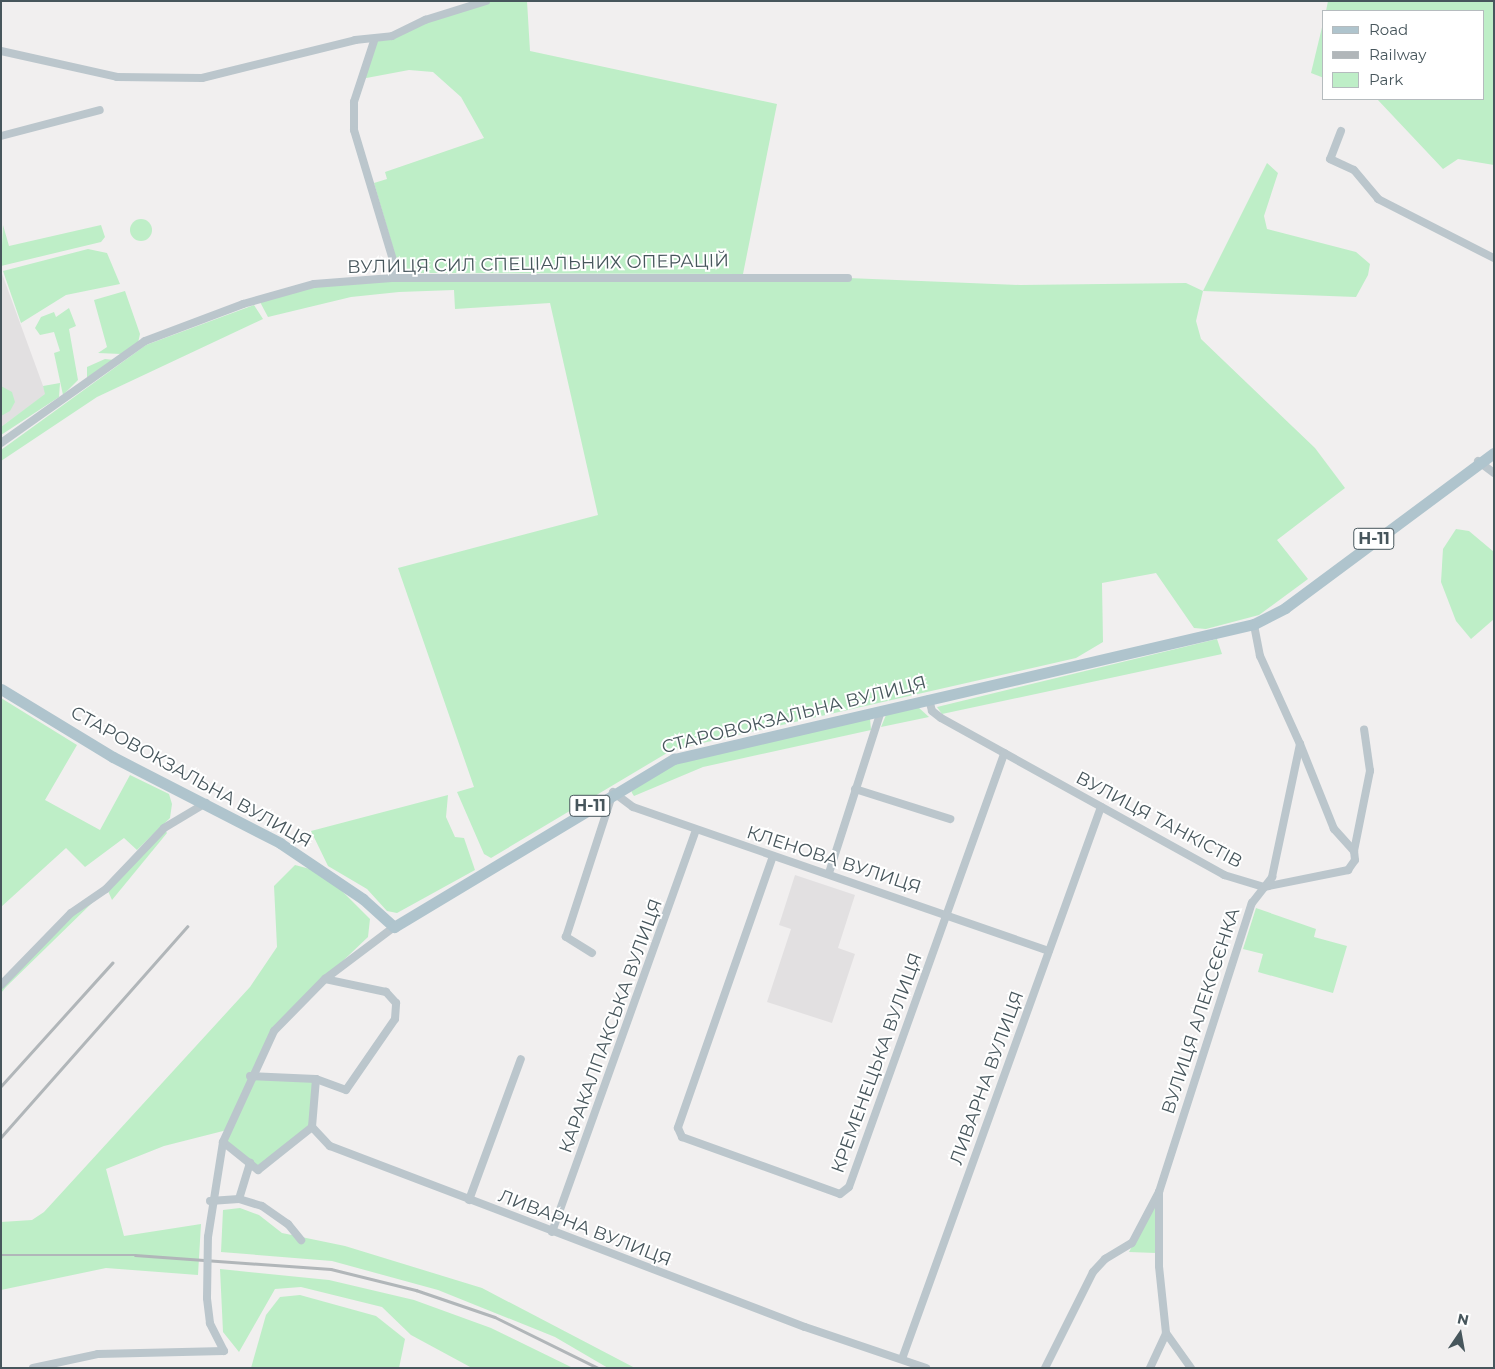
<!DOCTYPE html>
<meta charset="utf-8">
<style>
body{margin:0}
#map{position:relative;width:1495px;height:1369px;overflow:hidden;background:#f1efef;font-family:Montserrat,sans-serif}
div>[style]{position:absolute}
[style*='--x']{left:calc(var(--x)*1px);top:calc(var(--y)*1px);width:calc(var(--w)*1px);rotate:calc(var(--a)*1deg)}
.education>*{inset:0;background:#e2e0e1}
.green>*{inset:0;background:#beeec7}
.round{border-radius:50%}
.minor>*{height:8px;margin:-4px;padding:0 4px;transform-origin:4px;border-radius:4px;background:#bbc6cc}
.primary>*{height:11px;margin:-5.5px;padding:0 5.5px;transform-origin:5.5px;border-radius:5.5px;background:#afc4cd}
.rail>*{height:2.5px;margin:-1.25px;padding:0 1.25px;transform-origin:1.25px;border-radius:1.25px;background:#b1b6b9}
.minor-bridge>*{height:8px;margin:-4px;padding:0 4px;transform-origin:4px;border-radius:4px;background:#bbc6cc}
span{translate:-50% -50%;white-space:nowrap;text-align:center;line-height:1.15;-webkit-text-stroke:4px #fff;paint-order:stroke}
.shield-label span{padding:1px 4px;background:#fff;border:1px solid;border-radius:4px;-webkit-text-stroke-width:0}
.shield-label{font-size:16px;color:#47565c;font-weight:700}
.street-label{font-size:18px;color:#47565c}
.frame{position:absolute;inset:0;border:2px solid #47565c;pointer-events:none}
.legend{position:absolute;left:1322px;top:10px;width:162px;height:90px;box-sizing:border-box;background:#fff;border:1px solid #b5bbbe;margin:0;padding:6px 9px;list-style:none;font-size:15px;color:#47565c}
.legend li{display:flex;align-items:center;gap:10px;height:25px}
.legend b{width:25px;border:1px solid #b5bbbe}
.north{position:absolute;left:1435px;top:1309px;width:50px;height:50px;-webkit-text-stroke:4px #fff;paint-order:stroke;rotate:12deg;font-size:14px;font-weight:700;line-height:20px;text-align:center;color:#47565c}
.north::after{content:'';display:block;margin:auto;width:18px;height:22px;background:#47565c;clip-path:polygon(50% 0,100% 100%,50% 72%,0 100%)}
</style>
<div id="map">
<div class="education">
<i style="clip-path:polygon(1px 271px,46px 394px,1px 427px)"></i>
<i style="clip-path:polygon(795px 875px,855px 895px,838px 948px,855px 954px,832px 1023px,767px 1002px,791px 929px,779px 925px)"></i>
</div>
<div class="green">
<i style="clip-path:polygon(486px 1px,527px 1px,530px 51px,777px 104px,743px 274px,404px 273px,398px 265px,374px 183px,387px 179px,385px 172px,484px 138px,461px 97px,433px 72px,409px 70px,361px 79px,374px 41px)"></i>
<i style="clip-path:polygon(1328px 1px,1494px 1px,1494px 165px,1458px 159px,1443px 169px,1377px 99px,1484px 99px,1484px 11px,1326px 11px)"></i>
<i style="clip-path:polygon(1324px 19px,1324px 78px,1311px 73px)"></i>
<i style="clip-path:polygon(1267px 163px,1278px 173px,1264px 216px,1267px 229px,1356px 252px,1370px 264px,1368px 275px,1356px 297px,1203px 291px,1196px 321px,1201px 339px,1315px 448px,1345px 488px,1277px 540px,1308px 579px,1259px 615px,1206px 629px,1194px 628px,1156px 573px,1102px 583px,1103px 642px,1076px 658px,672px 750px,491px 858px,484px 854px,457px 792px,474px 787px,398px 568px,598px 515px,550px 303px,455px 309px,454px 290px,399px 292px,351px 297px,268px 317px,260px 302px,315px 287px,397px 281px,848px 278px,1020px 285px,1186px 283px,1203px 291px)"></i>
<i class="round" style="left:130px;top:219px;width:22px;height:22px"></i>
<i style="clip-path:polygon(3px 225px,9px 246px,101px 225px,105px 237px,101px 242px,1px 266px)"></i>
<i style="clip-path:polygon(88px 249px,107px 253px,120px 284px,66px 295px,21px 323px,3px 271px)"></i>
<i style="clip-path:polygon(125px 291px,140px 334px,138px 343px,121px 354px,98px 353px,107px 347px,94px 300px)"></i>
<i style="clip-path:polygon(254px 305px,263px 319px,97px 397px,1px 461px,1px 450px,146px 345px)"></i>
<i style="clip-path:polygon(69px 308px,76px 326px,69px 329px,78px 380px,63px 395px,54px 353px,60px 351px,54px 332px,40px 335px,35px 328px,41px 317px,54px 312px,56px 317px)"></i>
<i style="clip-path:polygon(105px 359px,114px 360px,87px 378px,87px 367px)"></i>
<i style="clip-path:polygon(60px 383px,59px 397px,1px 435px,1px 427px,45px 394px,43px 386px)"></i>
<i style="clip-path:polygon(1px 386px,12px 392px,15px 402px,10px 411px,1px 416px)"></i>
<i style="clip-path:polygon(1456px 529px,1469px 531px,1494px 552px,1494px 619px,1471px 639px,1456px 621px,1441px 582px,1443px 549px)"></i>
<i style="clip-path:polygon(1217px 639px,1222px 654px,942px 714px,937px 707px)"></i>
<i style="clip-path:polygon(1px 698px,77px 745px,45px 800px,100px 830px,130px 775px,169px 794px,172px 804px,170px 818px,137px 850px,124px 838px,85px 867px,66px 848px,1px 907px)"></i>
<i style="clip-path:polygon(918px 707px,929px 717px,881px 727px,886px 715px)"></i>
<i style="clip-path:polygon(870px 718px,871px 730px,703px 767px,634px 796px,632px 793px,631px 789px,668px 766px)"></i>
<i style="clip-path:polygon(448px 795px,446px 817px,455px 837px,464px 838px,475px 870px,397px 913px,387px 911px,367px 889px,328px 866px,311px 831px)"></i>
<i style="clip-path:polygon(165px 830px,167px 833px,112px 900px,108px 891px)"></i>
<i style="clip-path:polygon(295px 865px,310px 869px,340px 889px,370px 919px,368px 937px,288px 1013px,251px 1075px,316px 1079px,312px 1127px,258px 1170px,223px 1142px,227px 1130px,164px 1146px,106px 1169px,124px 1236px,201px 1224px,198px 1275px,106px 1268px,1px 1290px,1px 1222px,32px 1220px,44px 1212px,250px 987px,277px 947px,274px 886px)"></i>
<i style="clip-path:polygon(94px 901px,6px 987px,1px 993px,1px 987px,72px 915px)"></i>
<i style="clip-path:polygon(1256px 908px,1316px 929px,1314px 937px,1347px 946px,1333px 993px,1258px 972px,1263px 954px,1243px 949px)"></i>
<i style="clip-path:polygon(1154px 1205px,1159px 1205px,1156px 1253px,1129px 1252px)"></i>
<i style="clip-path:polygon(240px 1208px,259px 1215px,282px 1233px,345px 1246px,482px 1288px,635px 1368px,608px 1368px,555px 1337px,438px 1290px,332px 1261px,221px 1252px,223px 1210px)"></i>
<i style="clip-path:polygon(220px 1269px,329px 1280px,414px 1300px,491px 1328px,573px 1368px,472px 1368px,411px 1335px,382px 1307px,301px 1287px,275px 1289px,239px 1352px,223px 1332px)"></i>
<i style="clip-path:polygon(300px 1295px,376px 1316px,405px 1339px,399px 1368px,251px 1368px,266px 1315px,280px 1297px)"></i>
</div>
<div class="minor">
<i style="--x:374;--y:41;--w:64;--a:108.2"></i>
<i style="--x:354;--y:102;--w:28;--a:90"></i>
<i style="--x:354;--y:130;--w:136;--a:73.3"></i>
<i style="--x:393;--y:260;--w:18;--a:93"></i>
<i style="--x:1;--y:51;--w:119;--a:12.6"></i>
<i style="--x:117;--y:77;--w:85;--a:0.7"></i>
<i style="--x:202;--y:78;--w:158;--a:-13.9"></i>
<i style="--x:355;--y:40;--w:37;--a:-6"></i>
<i style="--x:392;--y:36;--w:37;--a:-26"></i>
<i style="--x:425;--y:20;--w:64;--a:-17.3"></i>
<i style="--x:1341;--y:131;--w:30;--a:111"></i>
<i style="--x:1330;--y:159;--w:26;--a:25"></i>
<i style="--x:1354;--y:170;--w:38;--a:50"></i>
<i style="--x:1378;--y:199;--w:130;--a:27"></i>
<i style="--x:1;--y:136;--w:102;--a:-14.7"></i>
<i style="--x:1;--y:443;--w:176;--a:-35.3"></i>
<i style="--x:145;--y:341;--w:105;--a:-20.7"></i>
<i style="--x:243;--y:304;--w:74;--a:-15.7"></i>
<i style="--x:314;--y:284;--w:78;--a:-4.4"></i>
<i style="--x:392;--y:278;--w:456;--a:0"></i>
<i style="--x:1478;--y:461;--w:20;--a:37"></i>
<i style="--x:929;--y:699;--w:12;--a:76"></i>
<i style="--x:932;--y:711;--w:11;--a:38"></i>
<i style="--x:941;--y:718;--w:324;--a:29"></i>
<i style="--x:1224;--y:875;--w:42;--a:16.7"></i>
<i style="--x:1264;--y:887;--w:86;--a:-11.4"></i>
<i style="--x:1348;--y:870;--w:12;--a:-55"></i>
<i style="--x:1355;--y:860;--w:9;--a:-96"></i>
<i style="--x:1354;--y:851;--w:30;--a:-132"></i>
<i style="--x:1334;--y:829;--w:92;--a:-111.8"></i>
<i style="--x:855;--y:789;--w:100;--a:17.5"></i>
<i style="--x:1354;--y:851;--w:82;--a:-78.7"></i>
<i style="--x:1370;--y:771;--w:42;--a:-98.1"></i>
<i style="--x:773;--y:856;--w:288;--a:109.3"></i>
<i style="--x:678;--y:1128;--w:10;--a:66"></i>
<i style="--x:682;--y:1137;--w:168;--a:19.8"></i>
<i style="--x:840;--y:1194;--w:11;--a:-38"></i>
<i style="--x:849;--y:1187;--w:461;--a:-70.3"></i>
<i style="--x:829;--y:873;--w:170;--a:-72.2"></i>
<i style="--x:592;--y:953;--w:31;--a:-148"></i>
<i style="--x:566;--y:937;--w:152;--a:-72"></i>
<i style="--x:613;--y:792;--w:25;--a:37"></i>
<i style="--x:633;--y:807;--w:440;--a:19.1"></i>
<i style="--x:1;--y:985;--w:100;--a:-45.8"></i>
<i style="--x:71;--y:913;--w:42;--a:-34.4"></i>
<i style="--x:106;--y:889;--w:84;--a:-46.4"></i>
<i style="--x:164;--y:828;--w:49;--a:-30.8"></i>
<i style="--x:250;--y:1076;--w:66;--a:2.6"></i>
<i style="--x:316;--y:1079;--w:32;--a:20"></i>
<i style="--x:346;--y:1090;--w:86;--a:-55.4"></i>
<i style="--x:395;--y:1019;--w:16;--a:-86"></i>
<i style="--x:396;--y:1003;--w:15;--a:-132"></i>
<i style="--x:386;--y:992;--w:62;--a:-168"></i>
<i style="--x:316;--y:1079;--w:48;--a:94.8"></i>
<i style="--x:312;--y:1127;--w:26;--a:47"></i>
<i style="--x:330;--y:1146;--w:508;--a:20.86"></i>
<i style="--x:805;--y:1327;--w:128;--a:18.7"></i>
<i style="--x:223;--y:1142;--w:45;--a:38.7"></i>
<i style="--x:258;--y:1170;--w:69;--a:-38.5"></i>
<i style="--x:239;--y:1199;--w:38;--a:-73"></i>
<i style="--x:469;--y:1200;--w:150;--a:-69.8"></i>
<i style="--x:210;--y:1201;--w:29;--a:-4"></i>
<i style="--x:239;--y:1199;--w:24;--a:17"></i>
<i style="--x:262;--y:1206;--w:32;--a:35"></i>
<i style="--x:288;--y:1224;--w:21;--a:51"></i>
<i style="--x:552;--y:1232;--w:427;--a:-70.3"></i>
<i style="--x:208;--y:1237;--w:96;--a:-81"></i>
<i style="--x:223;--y:1142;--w:122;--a:-65.3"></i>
<i style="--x:274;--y:1031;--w:73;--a:-45.6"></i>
<i style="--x:325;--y:979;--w:86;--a:-37"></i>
<i style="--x:902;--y:1359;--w:587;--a:-70.18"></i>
<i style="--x:33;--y:1368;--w:66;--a:-12.2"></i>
<i style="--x:98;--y:1354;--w:126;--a:-1.4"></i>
<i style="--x:224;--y:1351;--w:31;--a:-117"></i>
<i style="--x:210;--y:1323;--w:25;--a:-97"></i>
<i style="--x:1045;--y:1368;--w:107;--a:-63.4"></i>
<i style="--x:1093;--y:1272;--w:18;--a:-47"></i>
<i style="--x:1105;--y:1259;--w:31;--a:-31"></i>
<i style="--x:1132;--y:1243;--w:58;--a:-62.1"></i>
<i style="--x:1150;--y:1368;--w:38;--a:-65"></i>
<i style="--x:1191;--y:1368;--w:43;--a:-125.5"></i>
<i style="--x:1166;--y:1333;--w:67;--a:-96"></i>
<i style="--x:1159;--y:1266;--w:74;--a:-90"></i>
<i style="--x:1159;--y:1192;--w:304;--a:-72.2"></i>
<i style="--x:1252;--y:903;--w:33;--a:-52"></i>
<i style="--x:1272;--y:877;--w:136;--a:-78.1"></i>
<i style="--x:1300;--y:744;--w:97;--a:-114.4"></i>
<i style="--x:1260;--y:656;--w:33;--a:-101"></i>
</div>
<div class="primary">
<i style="--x:1;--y:689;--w:131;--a:31.3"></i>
<i style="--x:113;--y:757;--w:188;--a:27.2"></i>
<i style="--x:280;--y:843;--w:100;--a:34"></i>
<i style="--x:363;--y:899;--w:42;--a:42.1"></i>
<i style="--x:394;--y:927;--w:327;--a:-31"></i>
<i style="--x:674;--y:759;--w:596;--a:-13.1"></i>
<i style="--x:1254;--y:624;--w:35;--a:-27"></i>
<i style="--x:1285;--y:608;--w:260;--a:-36.6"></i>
</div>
<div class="rail">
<i style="--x:1;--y:1086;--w:166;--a:-47.9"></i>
<i style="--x:1;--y:1137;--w:281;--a:-48.5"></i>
<i style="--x:1;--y:1255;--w:134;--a:0"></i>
<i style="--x:135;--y:1255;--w:196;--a:4.1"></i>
<i style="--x:331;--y:1269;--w:88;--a:13.9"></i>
<i style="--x:416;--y:1290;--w:83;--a:18.9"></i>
<i style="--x:495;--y:1317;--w:115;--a:26.3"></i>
</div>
<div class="minor-bridge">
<i style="--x:207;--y:1298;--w:61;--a:-89.1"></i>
</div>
<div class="shield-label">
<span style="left:1374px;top:539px">Н-11</span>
<span style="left:590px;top:806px">Н-11</span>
</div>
<div class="street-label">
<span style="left:538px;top:264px;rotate:-1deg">ВУЛИЦЯ СИЛ СПЕЦІАЛЬНИХ ОПЕРАЦІЙ</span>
<span style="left:794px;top:715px;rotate:-14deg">СТАРОВОКЗАЛЬНА ВУЛИЦЯ</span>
<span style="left:191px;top:777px;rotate:29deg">СТАРОВОКЗАЛЬНА ВУЛИЦЯ</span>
<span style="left:1159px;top:820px;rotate:28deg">ВУЛИЦЯ ТАНКІСТІВ</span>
<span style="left:834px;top:860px;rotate:18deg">КЛЕНОВА ВУЛИЦЯ</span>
<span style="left:1201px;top:1011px;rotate:-72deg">ВУЛИЦЯ АЛЕКСЄЄНКА</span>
<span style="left:611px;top:1026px;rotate:-70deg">КАРАКАЛПАКСЬКА ВУЛИЦЯ</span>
<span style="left:877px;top:1063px;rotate:-70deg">КРЕМЕНЕЦЬКА ВУЛИЦЯ</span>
<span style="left:987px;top:1078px;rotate:-70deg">ЛИВАРНА ВУЛИЦЯ</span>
<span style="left:585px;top:1228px;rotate:21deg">ЛИВАРНА ВУЛИЦЯ</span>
</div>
<div class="frame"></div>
<ul class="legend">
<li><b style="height:6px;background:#afc4cd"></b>Road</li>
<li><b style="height:6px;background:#b1b6b9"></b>Railway</li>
<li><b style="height:14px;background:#beeec7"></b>Park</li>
</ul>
<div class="north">N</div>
</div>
